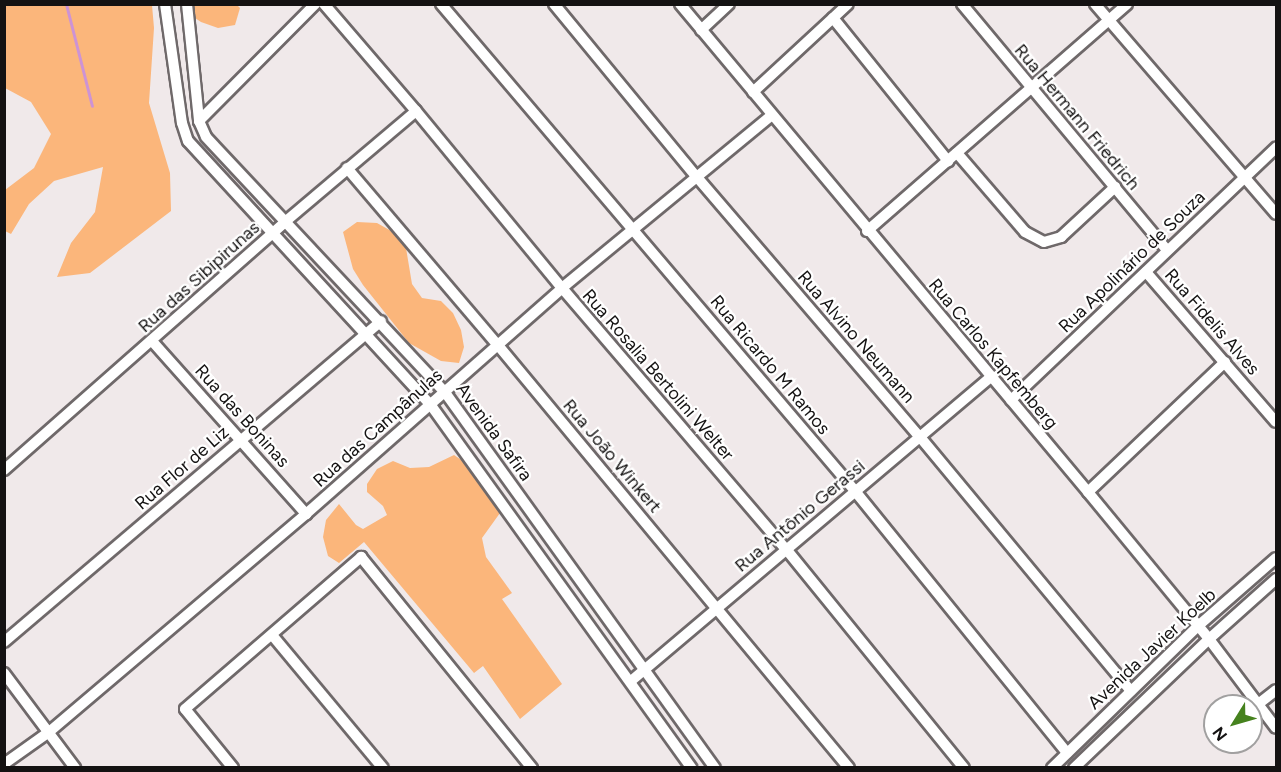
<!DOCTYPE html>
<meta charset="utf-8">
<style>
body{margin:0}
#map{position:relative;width:1281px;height:772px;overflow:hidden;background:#f0e9ea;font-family:Figtree,sans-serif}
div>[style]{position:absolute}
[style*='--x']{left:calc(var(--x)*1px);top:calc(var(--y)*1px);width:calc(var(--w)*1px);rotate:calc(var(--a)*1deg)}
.green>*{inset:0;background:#fbb67b}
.stream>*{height:3px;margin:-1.5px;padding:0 1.5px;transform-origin:1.5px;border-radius:1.5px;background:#cd93d5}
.roads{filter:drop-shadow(2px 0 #6f696a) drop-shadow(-2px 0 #6f696a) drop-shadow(0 2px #6f696a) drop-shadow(0 -2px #6f696a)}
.minor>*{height:10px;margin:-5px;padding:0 5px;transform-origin:5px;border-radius:5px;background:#fff}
span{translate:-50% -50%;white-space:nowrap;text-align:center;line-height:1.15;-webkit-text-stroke:4.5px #fff;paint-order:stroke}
.street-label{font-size:18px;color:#141212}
.frame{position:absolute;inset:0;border:6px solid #141212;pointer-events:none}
.north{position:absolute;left:1203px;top:694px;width:60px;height:60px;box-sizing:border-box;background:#fff;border:2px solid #a1a0a0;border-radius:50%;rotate:233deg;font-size:16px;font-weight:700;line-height:24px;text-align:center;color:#141212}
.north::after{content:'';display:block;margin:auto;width:21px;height:27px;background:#46821e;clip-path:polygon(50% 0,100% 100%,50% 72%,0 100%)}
</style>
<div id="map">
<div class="green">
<i style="clip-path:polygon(4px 5px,152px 5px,154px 28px,149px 103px,170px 173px,171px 211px,90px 273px,57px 277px,71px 243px,95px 212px,103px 167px,54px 181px,29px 204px,11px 234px,5px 231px,5px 190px,34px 168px,51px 134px,31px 102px,5px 88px)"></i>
<i style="clip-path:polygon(180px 5px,237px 5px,240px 8px,235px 25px,218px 28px,201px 22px,183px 10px)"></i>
<i style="clip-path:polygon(357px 222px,377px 223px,393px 232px,406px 248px,412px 284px,422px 298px,441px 301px,453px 313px,461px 330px,464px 347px,459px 363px,441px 361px,409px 343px,363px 285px,353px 269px,343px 232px)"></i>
<i style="clip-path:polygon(454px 455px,469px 465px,500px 513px,482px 538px,486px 557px,512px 593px,502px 599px,562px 684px,520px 719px,483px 666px,474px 673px,364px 542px,339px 563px,328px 556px,323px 537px,326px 520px,339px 504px,356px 525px,363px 529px,387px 515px,383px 506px,367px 492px,367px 484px,377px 469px,393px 461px,410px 468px,429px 467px)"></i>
</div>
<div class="stream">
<i style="--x:66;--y:4;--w:105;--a:75.7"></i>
</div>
<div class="roads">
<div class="minor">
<i style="--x:165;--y:4;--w:120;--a:81.9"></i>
<i style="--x:182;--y:123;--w:19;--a:72"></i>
<i style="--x:188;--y:141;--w:357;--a:47.4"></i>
<i style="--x:430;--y:404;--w:448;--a:54.3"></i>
<i style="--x:187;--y:4;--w:118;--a:84.1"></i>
<i style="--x:199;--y:121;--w:17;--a:66"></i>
<i style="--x:206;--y:137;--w:348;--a:46.9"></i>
<i style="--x:444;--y:391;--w:464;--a:54.3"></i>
<i style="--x:324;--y:4;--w:141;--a:49.3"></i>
<i style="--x:416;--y:111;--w:229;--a:50.5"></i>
<i style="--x:562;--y:288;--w:344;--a:49.4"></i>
<i style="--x:786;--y:549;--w:282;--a:50.9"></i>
<i style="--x:441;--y:4;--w:639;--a:49.63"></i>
<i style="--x:855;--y:491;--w:337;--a:51"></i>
<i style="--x:554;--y:4;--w:223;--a:50.5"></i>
<i style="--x:696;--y:176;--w:344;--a:49.4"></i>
<i style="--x:920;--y:437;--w:330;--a:50.3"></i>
<i style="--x:680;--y:4;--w:636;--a:50.1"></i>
<i style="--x:1088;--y:492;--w:190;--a:50.5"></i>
<i style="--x:1209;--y:639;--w:111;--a:53"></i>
<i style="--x:962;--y:4;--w:320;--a:50.2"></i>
<i style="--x:1095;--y:4;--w:277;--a:49.2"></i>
<i style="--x:833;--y:18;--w:184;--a:51.2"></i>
<i style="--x:701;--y:30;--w:38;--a:-43"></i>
<i style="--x:753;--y:92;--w:129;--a:-42.8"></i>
<i style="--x:199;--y:121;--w:165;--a:-45.2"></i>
<i style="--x:957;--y:153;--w:104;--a:49.3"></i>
<i style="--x:1025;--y:232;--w:21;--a:28"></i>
<i style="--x:1044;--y:242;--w:18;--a:-16"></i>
<i style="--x:1061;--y:237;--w:74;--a:-42.8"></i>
<i style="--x:347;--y:168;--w:231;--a:49.6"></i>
<i style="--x:497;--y:344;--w:551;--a:50.3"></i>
<i style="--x:867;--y:231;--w:345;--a:-41.1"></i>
<i style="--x:1146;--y:272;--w:198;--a:49.1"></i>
<i style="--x:152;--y:341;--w:232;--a:48.3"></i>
<i style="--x:1011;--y:400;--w:366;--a:-43.6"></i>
<i style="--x:4;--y:470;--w:376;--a:-41.4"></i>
<i style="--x:286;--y:221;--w:170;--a:-40.2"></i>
<i style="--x:1088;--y:492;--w:189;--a:-43.5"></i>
<i style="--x:272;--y:635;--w:173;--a:50.2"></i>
<i style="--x:4;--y:642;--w:495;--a:-40.4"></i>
<i style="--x:4;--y:673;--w:119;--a:53.2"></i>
<i style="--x:631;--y:681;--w:471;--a:-40.2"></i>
<i style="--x:1257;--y:705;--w:24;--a:-38"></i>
<i style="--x:4;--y:764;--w:55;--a:-35.4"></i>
<i style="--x:49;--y:732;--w:337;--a:-40.3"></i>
<i style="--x:306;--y:514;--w:341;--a:-41.4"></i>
<i style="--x:562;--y:288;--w:272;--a:-39.5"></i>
<i style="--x:233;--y:768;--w:76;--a:-129.1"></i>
<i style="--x:185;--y:709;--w:233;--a:-40.8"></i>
<i style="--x:361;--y:557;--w:272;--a:51"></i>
<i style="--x:1052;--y:768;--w:204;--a:-44.2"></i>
<i style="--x:1198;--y:626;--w:103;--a:-41.1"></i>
<i style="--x:1074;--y:768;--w:187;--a:-43.7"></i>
<i style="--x:1209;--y:639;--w:90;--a:-41.8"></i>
</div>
</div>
<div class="street-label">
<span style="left:1077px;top:117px;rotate:50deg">Rua Hermann Friedrich</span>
<span style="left:1132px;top:262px;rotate:-44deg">Rua Apolinário de Souza</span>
<span style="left:199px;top:277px;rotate:-42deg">Rua das Sibipirunas</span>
<span style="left:1212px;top:322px;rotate:49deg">Rua Fidelis Alves</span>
<span style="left:856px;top:337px;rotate:49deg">Rua Alvino Neumann</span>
<span style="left:993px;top:354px;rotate:50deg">Rua Carlos Kapfemberg</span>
<span style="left:770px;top:365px;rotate:50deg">Rua Ricardo M Ramos</span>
<span style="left:658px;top:375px;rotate:49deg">Rua Rosalia Bertolini Welter</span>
<span style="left:242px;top:416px;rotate:48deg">Rua das Boninas</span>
<span style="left:378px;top:428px;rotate:-42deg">Rua das Campânulas</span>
<span style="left:494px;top:432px;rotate:54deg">Avenida Safira</span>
<span style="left:612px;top:456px;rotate:50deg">Rua João Winkert</span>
<span style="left:182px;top:468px;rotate:-41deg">Rua Flor de Liz</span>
<span style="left:800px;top:516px;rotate:-40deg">Rua Antônio Gerassi</span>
<span style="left:1152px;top:649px;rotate:-43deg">Avenida Javier Koelb</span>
</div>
<div class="frame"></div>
<div class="north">N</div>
</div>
